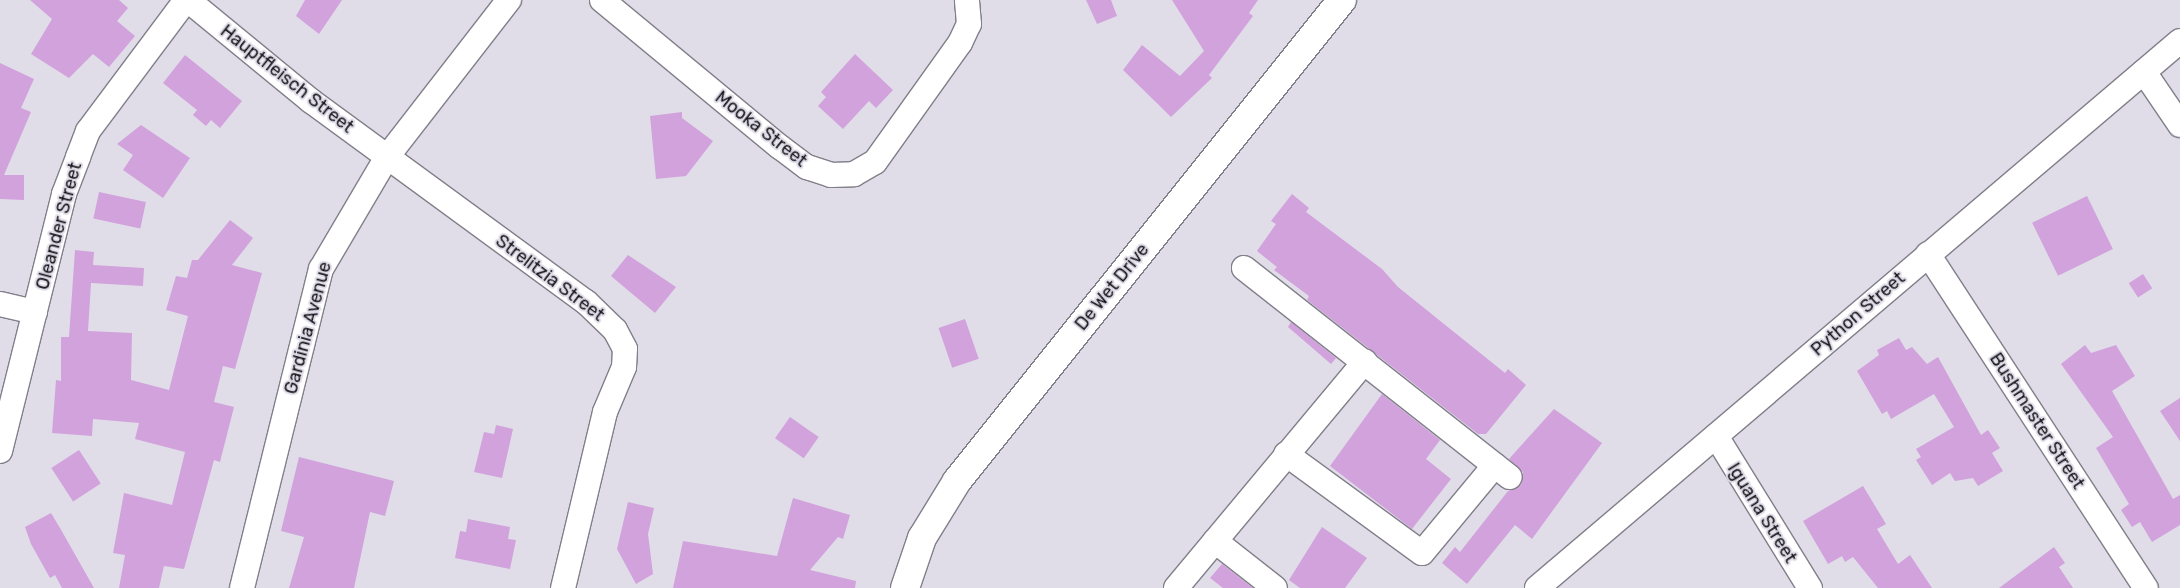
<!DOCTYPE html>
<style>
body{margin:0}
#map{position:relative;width:2180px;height:588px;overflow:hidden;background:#e0dde9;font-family:Rubik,sans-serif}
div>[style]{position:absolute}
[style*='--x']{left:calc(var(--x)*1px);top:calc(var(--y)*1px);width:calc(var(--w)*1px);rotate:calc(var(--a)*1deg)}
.building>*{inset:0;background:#d1a2dc;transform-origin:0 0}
.roads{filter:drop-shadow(1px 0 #817f89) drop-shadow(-1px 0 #817f89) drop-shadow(0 1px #817f89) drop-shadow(0 -1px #817f89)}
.minor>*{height:24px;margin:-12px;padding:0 12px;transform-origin:12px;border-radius:12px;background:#fff}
.tertiary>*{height:28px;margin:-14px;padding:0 14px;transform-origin:14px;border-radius:14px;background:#fff}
span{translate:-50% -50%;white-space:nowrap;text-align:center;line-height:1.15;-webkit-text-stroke:4px #e0dde9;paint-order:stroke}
.street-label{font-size:18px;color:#141317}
</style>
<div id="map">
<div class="building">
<i style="clip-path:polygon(30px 0,119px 0,128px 8px,117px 21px,135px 36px,109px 67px,93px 54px,69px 78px,31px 54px,52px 19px)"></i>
<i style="clip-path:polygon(305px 0,342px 0,319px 34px,296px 16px)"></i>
<i style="clip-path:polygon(1086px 0,1111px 0,1117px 16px,1097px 24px)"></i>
<i style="clip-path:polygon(1172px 0,1258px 0,1249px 13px,1253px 16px,1209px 75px,1212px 78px,1171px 117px,1123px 70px,1142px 45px,1180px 76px,1204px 51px)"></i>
<i style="clip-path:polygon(855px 54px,893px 90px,876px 108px,869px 101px,843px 129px,818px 106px,826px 97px,821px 92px)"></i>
<i style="clip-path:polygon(185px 55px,242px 101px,220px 128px,211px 120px,206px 126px,193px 115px,197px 110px,163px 83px)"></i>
<i style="clip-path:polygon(0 63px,34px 79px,21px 108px,31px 112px,4px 175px,24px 175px,24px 200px,0 199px)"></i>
<i style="clip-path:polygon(682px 112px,682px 118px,713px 141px,686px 176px,656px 179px,650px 116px)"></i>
<i style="clip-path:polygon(141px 125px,190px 158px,163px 198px,123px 170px,133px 155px,117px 144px)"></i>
<i style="left:99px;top:192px;width:48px;height:27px;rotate:12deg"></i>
<i style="clip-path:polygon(1292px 194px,1309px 208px,1306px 212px,1382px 269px,1398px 287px,1505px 373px,1508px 369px,1526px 385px,1486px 434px,1478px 434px,1307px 300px,1309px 296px,1274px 270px,1277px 267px,1257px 251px,1276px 224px,1271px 221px)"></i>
<i style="left:2087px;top:196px;width:59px;height:61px;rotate:64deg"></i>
<i style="clip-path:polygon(230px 220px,253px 238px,232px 265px,262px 273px,235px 369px,223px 366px,214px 402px,234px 407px,220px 462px,214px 460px,184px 569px,164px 566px,159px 588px,119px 588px,125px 555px,113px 553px,124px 493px,172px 505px,185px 452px,135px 439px,139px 423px,93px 419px,92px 436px,52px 433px,56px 380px,61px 381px,61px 337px,69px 337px,75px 250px,94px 252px,93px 265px,144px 268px,143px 286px,91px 283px,88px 331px,132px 333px,131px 380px,169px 390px,188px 316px,166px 310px,176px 276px,187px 278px,192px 260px,198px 260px)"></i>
<i style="clip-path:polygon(628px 255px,676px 287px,655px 313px,611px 276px)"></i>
<i style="left:2143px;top:274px;width:17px;height:17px;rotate:57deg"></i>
<i style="left:965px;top:319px;width:42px;height:28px;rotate:71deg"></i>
<i style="clip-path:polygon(1291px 322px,1336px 358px,1331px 364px,1288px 327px)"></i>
<i style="clip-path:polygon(1899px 338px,1906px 350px,1912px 347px,1927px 364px,1938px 357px,1981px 435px,1988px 430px,2000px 448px,1992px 453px,2003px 471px,1978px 486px,1973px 478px,1955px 481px,1950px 473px,1932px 485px,1916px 460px,1921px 457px,1916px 449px,1954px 427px,1934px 394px,1891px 419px,1887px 411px,1882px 414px,1857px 371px,1879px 355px,1877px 350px)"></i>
<i style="clip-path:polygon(2085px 345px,2091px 353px,2116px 345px,2135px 376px,2112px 391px,2173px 499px,2180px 495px,2180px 525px,2152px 542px,2140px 522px,2132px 527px,2121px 510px,2129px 504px,2096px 448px,2113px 437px,2061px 364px)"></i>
<i style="clip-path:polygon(1382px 394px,1440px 440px,1426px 459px,1451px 479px,1412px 529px,1330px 466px)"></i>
<i style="clip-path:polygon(2180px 398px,2180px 441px,2160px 411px)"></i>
<i style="clip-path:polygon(1554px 409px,1602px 443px,1532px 539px,1515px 525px,1467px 584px,1442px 563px,1455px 547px,1460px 552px,1508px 491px,1521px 485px,1523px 472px,1509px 459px)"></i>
<i style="left:790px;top:417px;width:35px;height:26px;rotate:35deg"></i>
<i style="clip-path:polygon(496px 425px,513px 429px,502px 478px,474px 472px,484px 432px,494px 434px)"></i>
<i style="left:79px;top:450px;width:40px;height:33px;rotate:57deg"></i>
<i style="clip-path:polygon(299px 457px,394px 481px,385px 516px,370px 512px,354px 588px,289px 588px,304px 537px,281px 531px)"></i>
<i style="clip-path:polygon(1863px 486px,1886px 524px,1877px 529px,1898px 564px,1910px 555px,1932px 588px,1878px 588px,1853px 557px,1845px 562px,1842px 556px,1828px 564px,1803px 521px)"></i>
<i style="clip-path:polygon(793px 498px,850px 515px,843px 539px,838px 537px,810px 570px,856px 581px,855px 588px,673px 588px,683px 541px,777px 556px)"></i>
<i style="clip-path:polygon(628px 502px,654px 508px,648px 534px,653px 574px,636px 584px,617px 549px)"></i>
<i style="clip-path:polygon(51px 513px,60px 528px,94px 588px,62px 588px,55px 575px,50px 578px,31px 544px,25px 527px)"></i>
<i style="clip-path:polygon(468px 519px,510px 527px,508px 539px,516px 540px,510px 569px,455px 558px,460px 531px,466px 532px)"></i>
<i style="clip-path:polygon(1322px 527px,1367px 558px,1345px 588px,1300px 588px,1289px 580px)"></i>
<i style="clip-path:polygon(2054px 547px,2065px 563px,2059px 567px,2073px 588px,1999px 588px)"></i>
<i style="clip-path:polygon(1222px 564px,1253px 588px,1223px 588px,1210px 578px)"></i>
</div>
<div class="roads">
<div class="minor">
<i style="--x:188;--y:0;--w:159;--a:39.4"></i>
<i style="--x:311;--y:101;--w:341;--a:36.2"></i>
<i style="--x:586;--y:302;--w:40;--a:44"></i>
<i style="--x:615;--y:330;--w:21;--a:62"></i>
<i style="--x:625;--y:349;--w:18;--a:93"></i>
<i style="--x:624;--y:367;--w:49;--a:112.9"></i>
<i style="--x:605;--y:412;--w:181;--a:103.4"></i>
<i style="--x:602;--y:0;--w:231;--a:39.6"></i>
<i style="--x:780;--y:147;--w:34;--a:37"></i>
<i style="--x:807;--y:167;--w:25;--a:18"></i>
<i style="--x:831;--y:175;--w:23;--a:-2"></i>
<i style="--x:854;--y:174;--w:24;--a:-30"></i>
<i style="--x:875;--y:162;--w:146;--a:-54.5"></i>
<i style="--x:960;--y:43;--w:21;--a:-65"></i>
<i style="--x:969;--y:24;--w:24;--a:-95"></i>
<i style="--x:2144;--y:72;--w:64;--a:55.8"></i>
<i style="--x:1928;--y:254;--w:399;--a:56.9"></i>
<i style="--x:1244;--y:268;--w:338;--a:38.2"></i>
<i style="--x:0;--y:304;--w:36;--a:13"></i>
<i style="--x:1716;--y:436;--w:179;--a:58.3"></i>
<i style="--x:0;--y:451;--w:265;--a:-76"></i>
<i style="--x:64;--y:194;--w:40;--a:-69"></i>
<i style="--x:78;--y:157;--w:28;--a:-69"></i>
<i style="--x:88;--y:131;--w:164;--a:-53.2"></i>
<i style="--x:1286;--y:454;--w:168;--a:36.1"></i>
<i style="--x:1422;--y:553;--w:114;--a:-50.3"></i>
<i style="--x:1215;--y:541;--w:76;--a:38.1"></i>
<i style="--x:242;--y:588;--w:329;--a:-76.1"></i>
<i style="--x:321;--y:269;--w:130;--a:-59.5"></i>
<i style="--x:387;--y:157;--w:199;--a:-52.2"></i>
<i style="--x:1176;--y:588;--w:295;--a:-50.2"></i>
<i style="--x:1537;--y:588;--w:844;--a:-40.39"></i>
</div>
<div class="tertiary">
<i style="--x:905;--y:588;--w:53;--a:-71.2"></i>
<i style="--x:922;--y:538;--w:67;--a:-58.4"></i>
<i style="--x:957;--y:481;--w:616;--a:-51.33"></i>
</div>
</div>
<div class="street-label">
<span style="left:287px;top:79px;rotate:38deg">Hauptfleisch Street</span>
<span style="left:761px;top:129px;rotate:38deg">Mooka Street</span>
<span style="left:59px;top:226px;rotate:-75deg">Oleander Street</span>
<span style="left:550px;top:278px;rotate:37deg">Strelitzia Street</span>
<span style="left:1112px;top:287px;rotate:-51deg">De Wet Drive</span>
<span style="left:1858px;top:314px;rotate:-41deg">Python Street</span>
<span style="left:308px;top:328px;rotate:-75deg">Gardinia Avenue</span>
<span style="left:2037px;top:421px;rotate:57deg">Bushmaster Street</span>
<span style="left:1762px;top:513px;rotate:58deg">Iguana Street</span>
</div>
</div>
